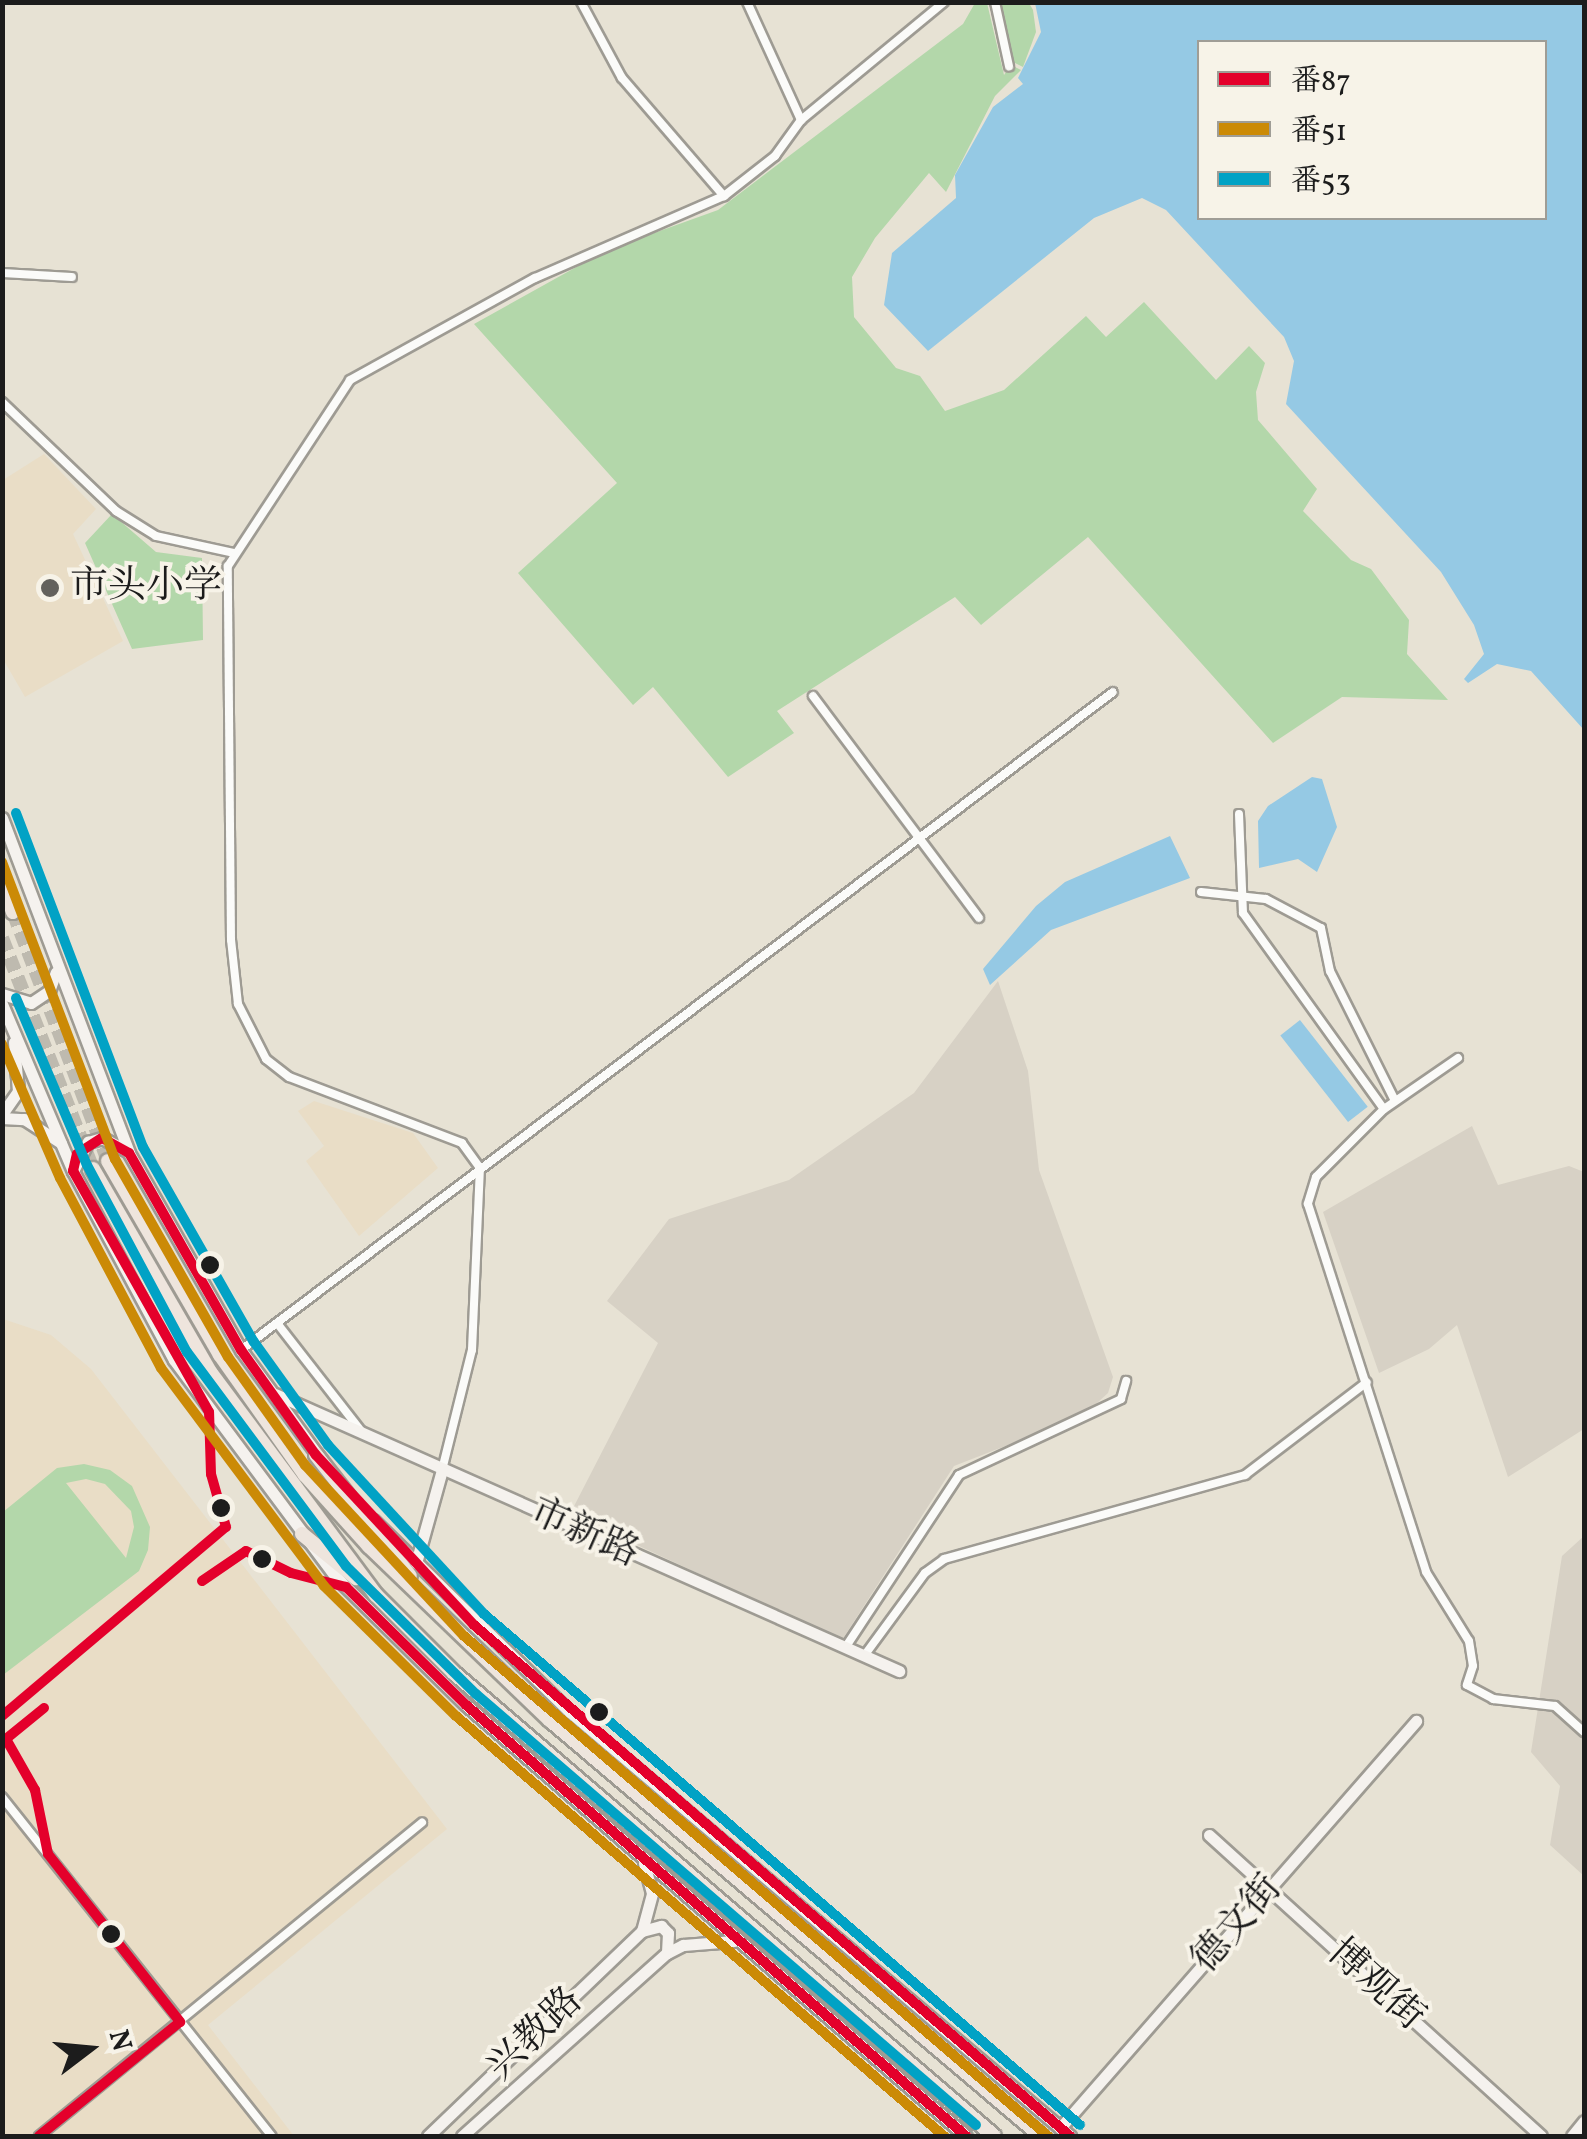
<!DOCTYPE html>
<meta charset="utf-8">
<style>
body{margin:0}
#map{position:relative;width:1587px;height:2139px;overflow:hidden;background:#e7e2d4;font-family:Vollkorn,"Noto Serif SC",serif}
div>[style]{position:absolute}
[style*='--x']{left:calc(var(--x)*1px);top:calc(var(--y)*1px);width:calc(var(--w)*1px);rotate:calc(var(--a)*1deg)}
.built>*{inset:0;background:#e9ddc6}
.industrial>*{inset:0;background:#d7d1c5}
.green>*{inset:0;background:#b3d7aa}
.water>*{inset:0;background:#95c9e4;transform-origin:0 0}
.highway-tunnel>*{height:14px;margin-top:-7px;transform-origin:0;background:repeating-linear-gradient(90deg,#bebaaf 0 14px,transparent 0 21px)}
.roads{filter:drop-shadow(2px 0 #9e9b93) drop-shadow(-2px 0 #9e9b93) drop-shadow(0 2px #9e9b93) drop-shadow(0 -2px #9e9b93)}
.street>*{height:8px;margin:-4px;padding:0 4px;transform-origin:4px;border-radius:4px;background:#fbfbf9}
.secondary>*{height:11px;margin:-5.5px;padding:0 5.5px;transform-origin:5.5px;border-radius:5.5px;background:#f5f2ee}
.highway>*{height:14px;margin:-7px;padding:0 7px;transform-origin:7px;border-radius:7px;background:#eee5dd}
.bus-1>*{height:10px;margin:-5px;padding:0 5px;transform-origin:5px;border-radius:5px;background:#e4002b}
.bus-2>*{height:10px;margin:-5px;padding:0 5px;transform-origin:5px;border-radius:5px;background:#cb8a06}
.bus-3>*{height:10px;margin:-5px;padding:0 5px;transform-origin:5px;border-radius:5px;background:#01a2c5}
.dots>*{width:28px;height:28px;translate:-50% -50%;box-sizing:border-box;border:5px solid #f7f3e8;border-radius:50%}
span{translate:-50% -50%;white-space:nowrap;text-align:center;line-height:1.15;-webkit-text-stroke:8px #f7f3e8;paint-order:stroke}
.poi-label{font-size:38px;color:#1c1c1c}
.left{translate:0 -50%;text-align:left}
.street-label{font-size:38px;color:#1c1c1c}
.frame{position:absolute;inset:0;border:5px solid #1c1c1c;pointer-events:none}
.legend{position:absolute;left:1197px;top:40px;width:350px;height:180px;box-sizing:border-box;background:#f7f3e8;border:2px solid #9f9d96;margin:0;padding:12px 18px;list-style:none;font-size:30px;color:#1c1c1c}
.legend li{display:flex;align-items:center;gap:20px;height:50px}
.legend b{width:50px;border:2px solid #9f9d96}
.north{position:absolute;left:40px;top:1999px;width:100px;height:100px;-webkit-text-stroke:8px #f7f3e8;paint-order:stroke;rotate:74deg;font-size:28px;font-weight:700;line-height:40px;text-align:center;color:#1c1c1c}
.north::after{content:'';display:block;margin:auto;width:35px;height:45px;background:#1c1c1c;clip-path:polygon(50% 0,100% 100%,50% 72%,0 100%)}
</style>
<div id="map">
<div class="built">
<i style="clip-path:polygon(44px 454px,96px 509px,73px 534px,123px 641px,25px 697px,3px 659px,3px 480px)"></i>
<i style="clip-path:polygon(314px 1101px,413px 1133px,438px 1168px,359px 1236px,306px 1161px,324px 1146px,298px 1111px)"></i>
<i style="clip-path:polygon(3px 1319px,51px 1335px,91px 1369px,447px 1829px,208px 2025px,294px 2136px,3px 2136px)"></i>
</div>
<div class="industrial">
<i style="clip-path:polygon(998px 981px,1028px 1071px,1039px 1170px,1113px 1377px,1108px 1393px,1084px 1415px,954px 1466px,842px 1640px,570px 1514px,658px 1343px,607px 1301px,669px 1219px,789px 1180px,914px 1093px)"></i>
<i style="clip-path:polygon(1472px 1126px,1498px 1185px,1569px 1166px,1584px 1172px,1584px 1429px,1508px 1477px,1457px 1325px,1429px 1349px,1379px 1373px,1323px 1212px)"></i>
<i style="clip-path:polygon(1584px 1536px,1584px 1876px,1550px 1845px,1560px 1786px,1531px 1752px,1562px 1556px)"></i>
</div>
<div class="green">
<i style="clip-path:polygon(975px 3px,987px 3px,1004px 75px,1011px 65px,1021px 70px,995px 96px,946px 192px,929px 173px,875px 238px,852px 277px,854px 317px,896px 368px,920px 376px,945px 411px,1004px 390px,1086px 316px,1106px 337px,1144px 302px,1216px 380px,1249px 346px,1265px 363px,1256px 392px,1258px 420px,1317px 489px,1303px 511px,1351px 560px,1371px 569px,1409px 620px,1407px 654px,1448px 700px,1342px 697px,1273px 743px,1088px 537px,981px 625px,955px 597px,777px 711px,794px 733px,728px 777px,653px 687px,633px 705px,518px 573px,617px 483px,474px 324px,607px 250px,718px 210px,963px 24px)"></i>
<i style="clip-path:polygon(1000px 3px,1029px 3px,1033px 10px,1036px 32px,1023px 67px,1013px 62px)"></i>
<i style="clip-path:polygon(112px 514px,156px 552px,202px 558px,203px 640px,132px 649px,85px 543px)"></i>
<i style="clip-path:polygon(evenodd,84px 1464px,110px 1470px,132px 1486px,150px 1527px,148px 1550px,139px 1571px,3px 1675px,3px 1512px,57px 1468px,84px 1464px,86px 1479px,105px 1484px,131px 1511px,134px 1527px,126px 1558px,66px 1483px,86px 1479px)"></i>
</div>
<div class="water">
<i style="clip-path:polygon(evenodd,1035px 3px,1584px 3px,1584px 730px,1531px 671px,1497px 664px,1468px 683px,1464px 679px,1484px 654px,1474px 625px,1441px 572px,1286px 404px,1294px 361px,1284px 337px,1166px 210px,1142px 198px,1094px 218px,928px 351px,884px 305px,892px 253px,956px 198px,955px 175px,993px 107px,1023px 84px,1018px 78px,1041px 32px,1035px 3px,1200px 42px,1544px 42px,1544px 218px,1200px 218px,1200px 42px)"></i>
<i style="clip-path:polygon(1312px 777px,1322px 779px,1337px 827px,1317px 872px,1298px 859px,1259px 868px,1258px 821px,1268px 806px)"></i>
<i style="clip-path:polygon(1170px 836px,1190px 878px,1051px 930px,990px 985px,983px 969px,1036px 906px,1065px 882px)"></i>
<i style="left:1300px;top:1020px;width:110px;height:25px;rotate:52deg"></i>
</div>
<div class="highway-tunnel">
<i style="--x:13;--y:912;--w:267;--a:69.1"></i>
<i style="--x:2;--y:938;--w:248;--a:68.5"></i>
</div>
<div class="roads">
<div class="street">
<i style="--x:581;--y:2;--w:86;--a:61.7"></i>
<i style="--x:622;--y:78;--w:156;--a:49.2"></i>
<i style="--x:747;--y:2;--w:130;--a:65.4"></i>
<i style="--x:995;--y:2;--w:66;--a:77.7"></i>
<i style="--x:2;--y:273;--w:70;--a:3.3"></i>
<i style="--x:2;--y:402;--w:158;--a:43.7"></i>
<i style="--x:116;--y:511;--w:47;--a:32"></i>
<i style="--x:156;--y:536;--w:80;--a:12.3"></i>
<i style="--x:813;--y:696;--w:277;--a:53.2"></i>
<i style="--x:1239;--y:814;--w:99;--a:87.7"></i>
<i style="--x:1243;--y:913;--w:241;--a:54.3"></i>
<i style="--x:1201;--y:892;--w:65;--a:6.1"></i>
<i style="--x:1266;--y:899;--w:62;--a:27.8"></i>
<i style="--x:1321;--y:928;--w:44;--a:78.2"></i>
<i style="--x:1330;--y:971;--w:145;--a:63.4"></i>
<i style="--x:1458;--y:1058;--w:90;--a:145.4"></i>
<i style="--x:1384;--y:1109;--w:96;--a:135"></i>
<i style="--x:1316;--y:1177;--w:28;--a:107"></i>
<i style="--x:1308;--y:1204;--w:386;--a:72.2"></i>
<i style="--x:1426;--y:1572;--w:81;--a:58.1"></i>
<i style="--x:1469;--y:1641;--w:25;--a:81"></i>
<i style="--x:1473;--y:1666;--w:20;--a:108"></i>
<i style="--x:1467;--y:1685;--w:30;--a:28"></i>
<i style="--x:1493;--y:1699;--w:62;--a:6.4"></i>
<i style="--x:1555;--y:1706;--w:39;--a:42"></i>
<i style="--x:277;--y:1323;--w:137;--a:52.1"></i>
<i style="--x:241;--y:1350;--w:1092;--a:-37.04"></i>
<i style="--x:442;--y:1470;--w:124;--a:-76"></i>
<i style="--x:472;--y:1350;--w:182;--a:-87.5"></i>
<i style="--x:480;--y:1168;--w:31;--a:-126"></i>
<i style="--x:462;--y:1143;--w:185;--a:-159.1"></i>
<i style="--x:289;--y:1077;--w:29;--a:-142"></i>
<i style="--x:266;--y:1059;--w:62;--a:-117"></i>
<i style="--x:238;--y:1004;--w:64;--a:-96.2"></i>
<i style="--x:231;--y:940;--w:374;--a:-90.5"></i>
<i style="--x:228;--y:566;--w:222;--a:-56.7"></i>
<i style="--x:350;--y:380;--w:211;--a:-28.9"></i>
<i style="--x:535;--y:278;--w:206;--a:-23.5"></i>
<i style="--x:724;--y:196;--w:65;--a:-38.1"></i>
<i style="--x:775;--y:156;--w:44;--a:-54.2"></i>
<i style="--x:801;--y:120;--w:185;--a:-39.5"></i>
<i style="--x:845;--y:1648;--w:207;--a:-56.6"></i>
<i style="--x:959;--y:1475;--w:179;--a:-25.1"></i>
<i style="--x:1121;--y:1399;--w:19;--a:-74"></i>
<i style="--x:864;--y:1656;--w:103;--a:-53.7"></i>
<i style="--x:925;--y:1573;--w:24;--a:-36"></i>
<i style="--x:944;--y:1559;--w:313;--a:-15.6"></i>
<i style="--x:1245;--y:1475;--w:153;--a:-37.3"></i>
<i style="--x:2;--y:1797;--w:433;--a:51.5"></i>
<i style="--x:39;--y:2136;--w:495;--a:-39.3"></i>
</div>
<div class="secondary">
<i style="--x:2;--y:818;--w:358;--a:69.2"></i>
<i style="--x:129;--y:1153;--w:227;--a:60.4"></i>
<i style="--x:241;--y:1350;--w:137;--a:53.9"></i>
<i style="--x:2;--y:994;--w:30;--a:17"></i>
<i style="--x:31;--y:1003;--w:22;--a:-34"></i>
<i style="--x:49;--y:991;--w:20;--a:-70"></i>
<i style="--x:2;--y:1004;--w:181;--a:67"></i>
<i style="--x:73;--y:1171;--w:214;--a:61.9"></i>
<i style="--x:174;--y:1360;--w:269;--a:53.3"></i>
<i style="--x:335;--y:1576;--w:184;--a:44.6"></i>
<i style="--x:466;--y:1705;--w:660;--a:40.76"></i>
<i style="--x:2;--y:1114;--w:28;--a:-55"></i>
<i style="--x:18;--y:1091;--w:49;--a:-94.7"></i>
<i style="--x:2;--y:1118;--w:22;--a:3"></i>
<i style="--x:24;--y:1119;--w:44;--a:33"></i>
<i style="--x:73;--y:1171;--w:33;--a:-63"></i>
<i style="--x:88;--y:1142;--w:15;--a:-16"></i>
<i style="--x:102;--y:1138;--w:27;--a:27"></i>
<i style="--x:275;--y:1394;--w:683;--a:23.94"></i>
<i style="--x:373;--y:1520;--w:275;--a:44.3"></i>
<i style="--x:570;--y:1712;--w:656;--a:40.3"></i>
<i style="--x:416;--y:1563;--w:97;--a:-74.4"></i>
<i style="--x:1209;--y:1835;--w:448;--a:42.2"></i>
<i style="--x:642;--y:1931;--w:39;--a:-75"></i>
<i style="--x:652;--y:1893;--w:31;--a:-105"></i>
<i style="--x:1060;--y:2128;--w:541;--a:-48.82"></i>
<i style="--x:428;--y:2136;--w:296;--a:-43.8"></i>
<i style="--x:642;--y:1931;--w:20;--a:-15"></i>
<i style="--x:661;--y:1926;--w:10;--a:45"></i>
<i style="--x:668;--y:1933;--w:20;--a:93"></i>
<i style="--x:462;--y:2136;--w:275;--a:-41.8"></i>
<i style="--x:667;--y:1953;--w:18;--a:-27"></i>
<i style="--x:683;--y:1945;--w:51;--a:-4.5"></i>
<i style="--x:1572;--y:2136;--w:19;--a:-51"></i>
</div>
<div class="highway">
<i style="--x:2;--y:882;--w:32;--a:70"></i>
<i style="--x:108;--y:1161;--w:224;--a:60"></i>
<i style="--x:220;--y:1355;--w:147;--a:54.7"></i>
<i style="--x:305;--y:1475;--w:96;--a:48"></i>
<i style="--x:369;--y:1546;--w:251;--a:43.9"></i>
<i style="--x:550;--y:1720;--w:644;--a:40.27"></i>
<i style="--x:93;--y:1169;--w:236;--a:60"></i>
<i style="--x:211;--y:1373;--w:277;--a:53.4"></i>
<i style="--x:376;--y:1595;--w:110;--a:45"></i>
<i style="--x:454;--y:1673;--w:711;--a:40.61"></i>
<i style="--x:316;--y:1455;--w:153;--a:52.2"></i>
<i style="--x:302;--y:1534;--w:70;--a:39.2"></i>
</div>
</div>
<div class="bus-1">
<i style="--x:202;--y:1581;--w:53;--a:-34.3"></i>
<i style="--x:246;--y:1551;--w:50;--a:26.1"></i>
<i style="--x:291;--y:1573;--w:57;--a:14.3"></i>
<i style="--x:346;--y:1587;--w:168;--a:44.5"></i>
<i style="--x:466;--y:1705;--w:660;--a:40.76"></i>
<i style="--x:44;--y:1708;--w:49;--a:140.8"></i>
<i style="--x:6;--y:1739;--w:59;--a:60.4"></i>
<i style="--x:35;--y:1790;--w:65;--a:78.5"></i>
<i style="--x:48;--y:1854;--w:214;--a:51.8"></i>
<i style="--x:2;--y:1716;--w:293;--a:-40.2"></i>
<i style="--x:226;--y:1527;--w:55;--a:-105.8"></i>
<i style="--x:211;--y:1474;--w:62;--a:-91.8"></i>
<i style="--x:209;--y:1412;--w:277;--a:-119.4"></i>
<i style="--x:73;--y:1171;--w:17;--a:-77"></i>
<i style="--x:77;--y:1154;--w:30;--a:-33"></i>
<i style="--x:102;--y:1138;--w:31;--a:29"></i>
<i style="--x:129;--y:1153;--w:227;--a:60.4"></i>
<i style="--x:241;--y:1350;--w:129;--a:54.5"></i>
<i style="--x:316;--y:1455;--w:232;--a:47.1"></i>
<i style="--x:474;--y:1625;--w:785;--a:40.61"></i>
<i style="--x:39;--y:2136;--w:181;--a:-39"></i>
</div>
<div class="bus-2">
<i style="--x:2;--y:862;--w:318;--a:69.2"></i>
<i style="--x:115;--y:1159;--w:228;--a:60.3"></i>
<i style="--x:228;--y:1357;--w:133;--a:54.5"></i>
<i style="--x:305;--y:1465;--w:233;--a:47.1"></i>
<i style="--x:464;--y:1636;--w:769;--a:40.57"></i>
<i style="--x:2;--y:1044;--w:146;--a:66.6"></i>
<i style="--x:60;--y:1178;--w:215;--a:62"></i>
<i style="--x:161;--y:1368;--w:272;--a:53.2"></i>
<i style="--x:324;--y:1586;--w:185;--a:44.6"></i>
<i style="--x:456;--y:1716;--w:644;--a:40.72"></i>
</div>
<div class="bus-3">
<i style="--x:16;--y:813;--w:357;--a:69.2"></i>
<i style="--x:143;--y:1147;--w:224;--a:60.4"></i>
<i style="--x:254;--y:1342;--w:127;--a:54.3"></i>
<i style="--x:328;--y:1445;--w:230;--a:47.3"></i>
<i style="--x:484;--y:1614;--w:785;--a:40.61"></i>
<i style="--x:16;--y:998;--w:181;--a:67"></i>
<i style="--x:87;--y:1165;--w:212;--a:61.9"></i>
<i style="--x:187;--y:1352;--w:267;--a:53.4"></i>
<i style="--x:346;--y:1566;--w:182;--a:44.6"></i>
<i style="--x:476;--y:1694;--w:660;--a:40.76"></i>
</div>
<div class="dots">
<i style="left:50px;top:588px;background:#63615c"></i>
<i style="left:210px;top:1265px;background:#1c1c1c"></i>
<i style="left:221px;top:1508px;background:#1c1c1c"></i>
<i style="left:262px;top:1559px;background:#1c1c1c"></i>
<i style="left:599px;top:1712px;background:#1c1c1c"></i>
<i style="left:111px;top:1934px;background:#1c1c1c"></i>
</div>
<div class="poi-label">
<span class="left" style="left:70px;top:588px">市头小学</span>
</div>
<div class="street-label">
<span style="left:584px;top:1534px;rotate:24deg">市新路</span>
<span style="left:1238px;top:1925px;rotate:-49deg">德文街</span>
<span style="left:1375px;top:1986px;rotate:42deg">博观街</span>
<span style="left:536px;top:2035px;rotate:-44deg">兴教路</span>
</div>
<div class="frame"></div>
<ul class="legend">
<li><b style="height:12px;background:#e4002b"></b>番87</li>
<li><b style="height:12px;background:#cb8a06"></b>番51</li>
<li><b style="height:12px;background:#01a2c5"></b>番53</li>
</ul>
<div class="north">N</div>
</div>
